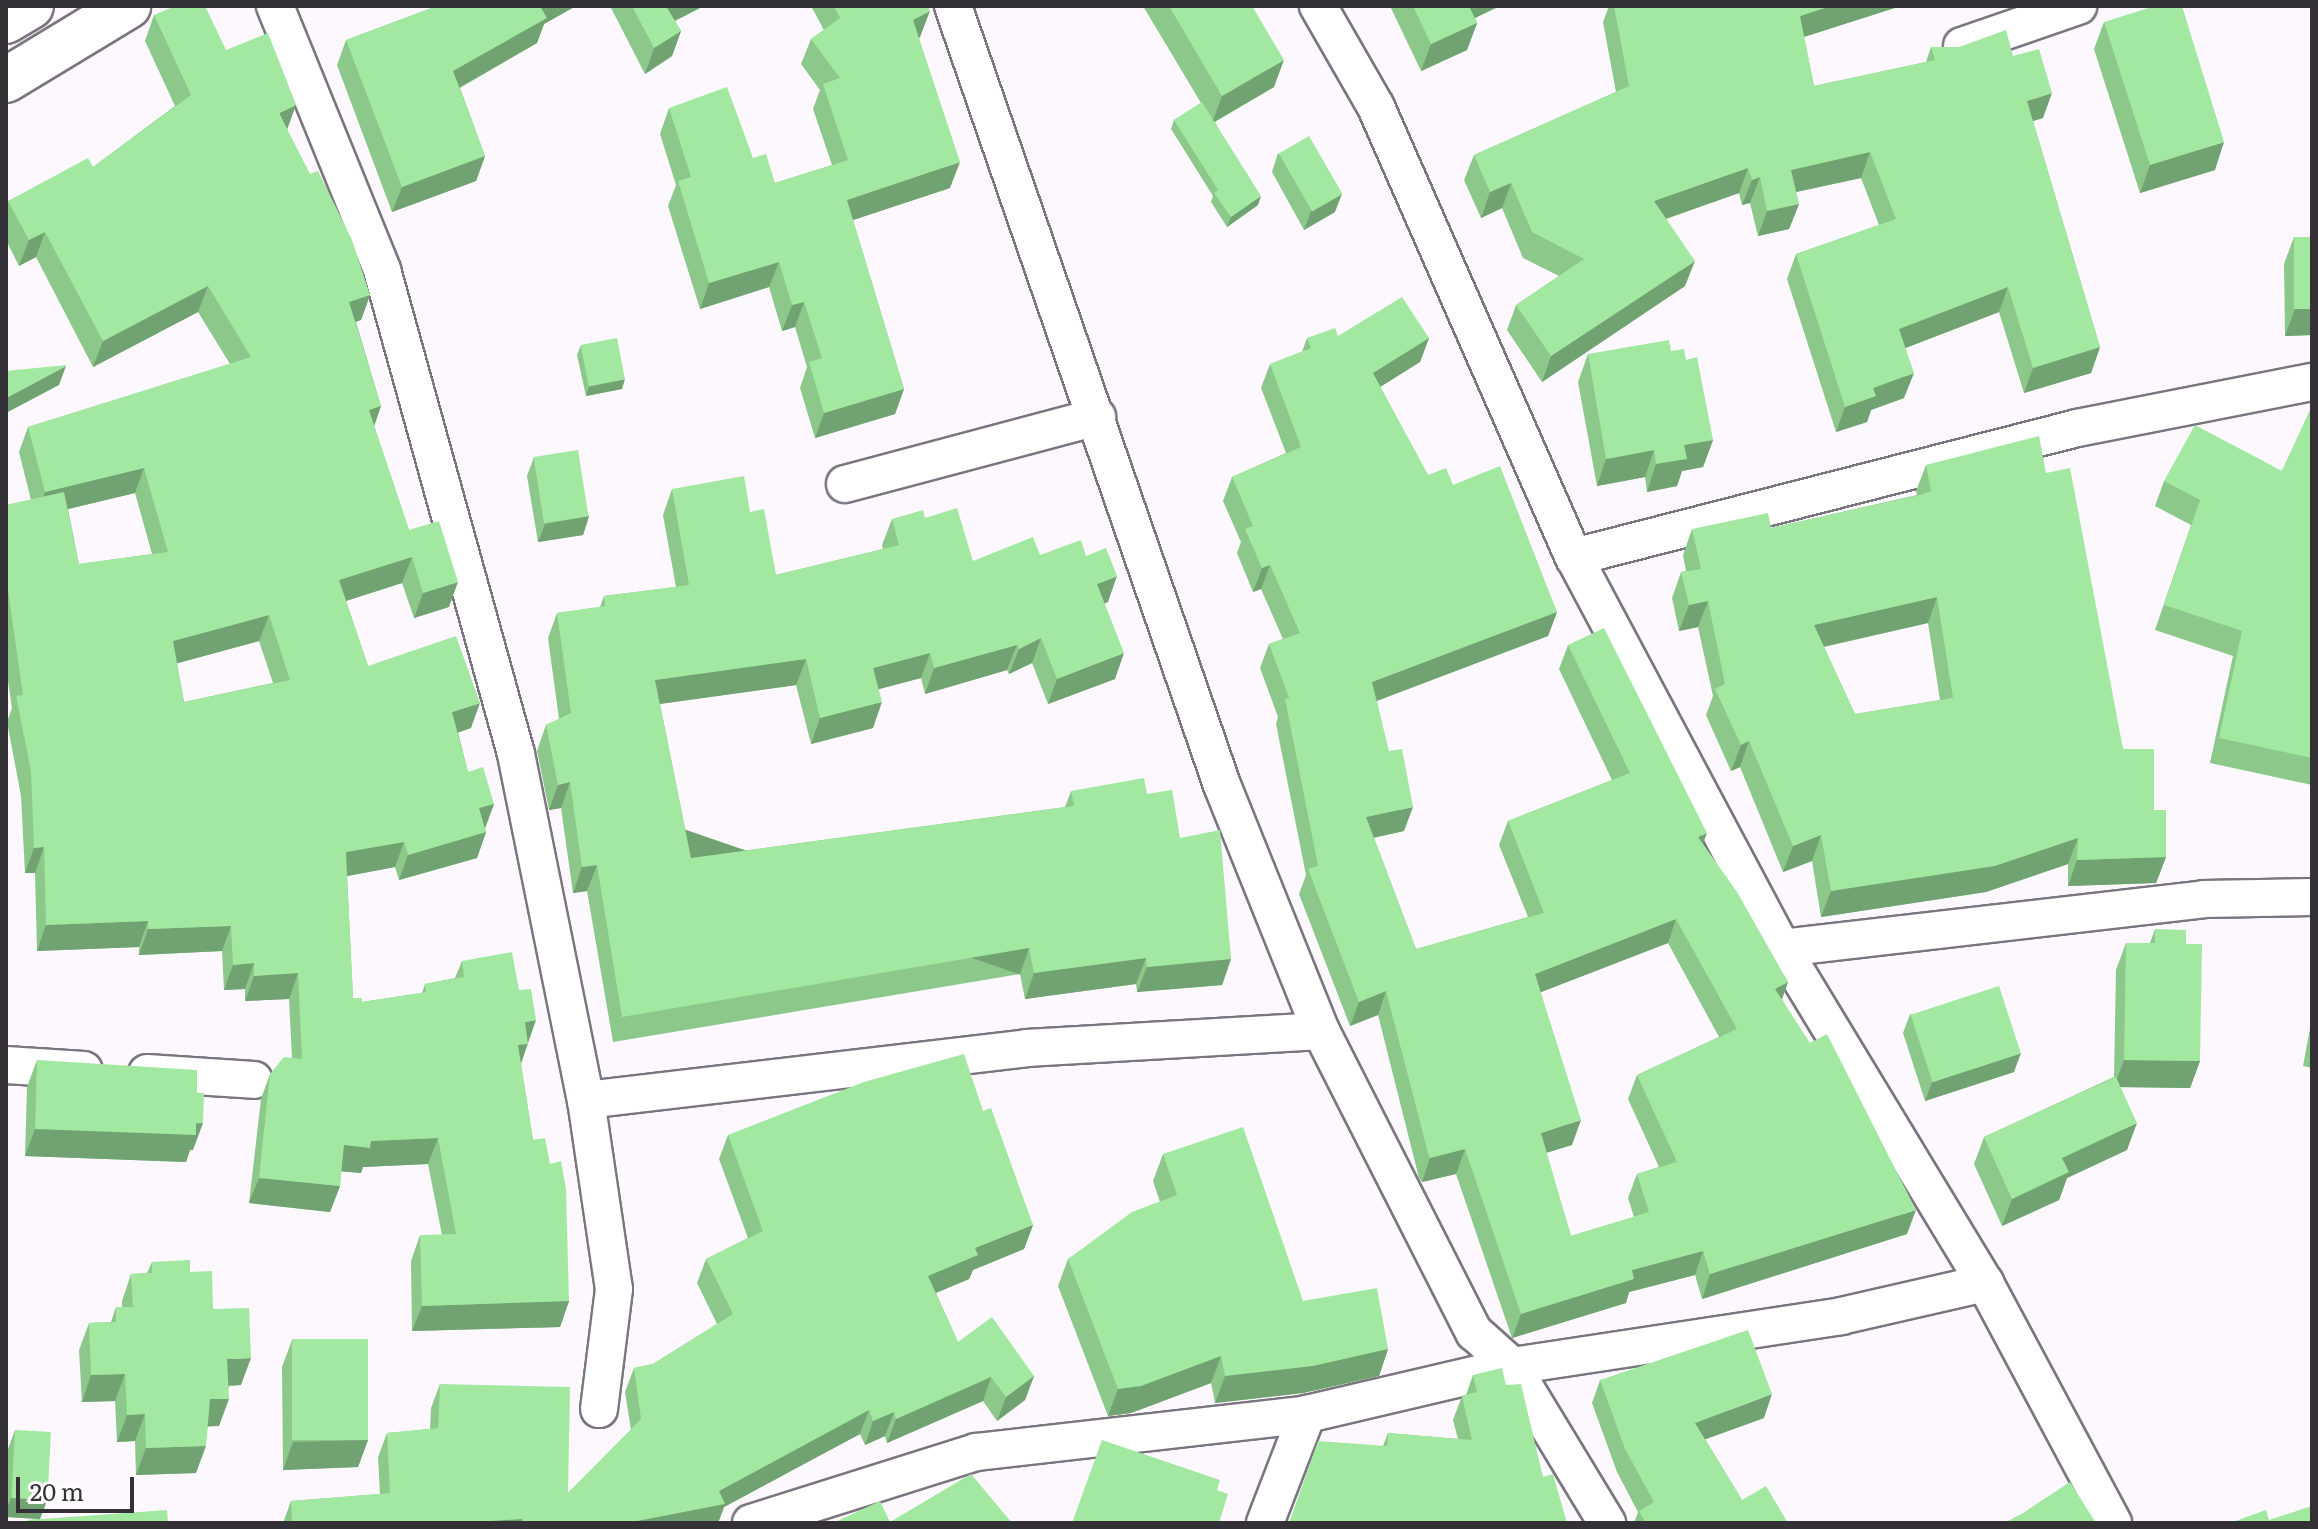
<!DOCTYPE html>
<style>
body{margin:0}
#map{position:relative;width:2318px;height:1529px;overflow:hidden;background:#fcf8fe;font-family:Literata,serif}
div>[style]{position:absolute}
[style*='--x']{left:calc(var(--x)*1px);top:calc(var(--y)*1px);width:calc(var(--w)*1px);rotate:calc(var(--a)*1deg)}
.roads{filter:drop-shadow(2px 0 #7a757e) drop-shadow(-2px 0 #7a757e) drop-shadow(0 2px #7a757e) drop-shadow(0 -2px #7a757e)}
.minor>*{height:36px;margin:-18px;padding:0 18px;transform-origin:18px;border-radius:18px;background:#fff}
.secondary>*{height:44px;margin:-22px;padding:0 22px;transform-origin:22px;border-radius:22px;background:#fff}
.wall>*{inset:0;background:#8bc88a}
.shaded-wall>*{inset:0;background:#71a271;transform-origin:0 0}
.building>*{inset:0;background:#a2e8a1;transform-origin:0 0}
span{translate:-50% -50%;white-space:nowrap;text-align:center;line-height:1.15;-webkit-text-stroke:6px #fff;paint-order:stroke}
.frame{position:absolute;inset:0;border:8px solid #333135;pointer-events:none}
.scale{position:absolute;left:16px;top:1477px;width:118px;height:36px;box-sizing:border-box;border:4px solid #333135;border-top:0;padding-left:10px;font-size:24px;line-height:28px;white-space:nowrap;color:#333135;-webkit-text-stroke:6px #fff;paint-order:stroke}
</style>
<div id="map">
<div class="roads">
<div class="minor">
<i style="--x:275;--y:6;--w:285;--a:67.9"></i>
<i style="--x:382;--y:270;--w:502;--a:74.52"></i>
<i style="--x:516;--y:754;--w:353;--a:78.6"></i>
<i style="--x:586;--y:1100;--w:191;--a:81.6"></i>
<i style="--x:614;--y:1289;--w:121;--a:97.1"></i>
<i style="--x:953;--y:6;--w:824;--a:70.95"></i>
<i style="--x:1222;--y:785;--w:265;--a:68.1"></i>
<i style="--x:1321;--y:1031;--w:338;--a:63.1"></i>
<i style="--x:1474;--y:1332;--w:51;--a:41.8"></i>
<i style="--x:1512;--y:1366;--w:184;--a:58.8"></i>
<i style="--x:1318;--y:6;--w:116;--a:60.1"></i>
<i style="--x:1376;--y:107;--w:492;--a:66.3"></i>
<i style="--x:1574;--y:557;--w:443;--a:62"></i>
<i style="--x:1782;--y:948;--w:392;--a:58.8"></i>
<i style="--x:1985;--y:1283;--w:272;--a:61.9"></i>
<i style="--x:1962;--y:46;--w:123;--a:-19"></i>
<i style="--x:845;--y:484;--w:261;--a:-14.9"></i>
<i style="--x:1574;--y:557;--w:519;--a:-14.38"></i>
<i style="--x:2077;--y:428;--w:239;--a:-11.1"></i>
<i style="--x:1782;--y:948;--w:424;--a:-6.6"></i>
<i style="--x:2203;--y:899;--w:109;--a:-1.1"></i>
<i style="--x:6;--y:1065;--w:78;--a:3.7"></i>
<i style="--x:147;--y:1073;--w:107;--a:3.7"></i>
<i style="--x:586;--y:1100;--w:444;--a:-6.7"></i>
<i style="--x:1027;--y:1048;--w:294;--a:-3.3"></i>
<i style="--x:751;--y:1523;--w:236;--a:-17.5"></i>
<i style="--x:976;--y:1452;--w:333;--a:-6.5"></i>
<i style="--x:1307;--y:1414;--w:211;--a:-13.2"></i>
<i style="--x:1512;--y:1366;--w:333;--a:-8.6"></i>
<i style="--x:1841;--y:1316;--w:148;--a:-12.9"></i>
<i style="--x:1265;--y:1523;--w:117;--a:-68.9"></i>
</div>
<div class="secondary">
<i style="--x:6;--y:21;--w:29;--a:-31"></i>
<i style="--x:6;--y:80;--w:143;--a:-31.2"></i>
</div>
</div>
<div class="wall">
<i style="clip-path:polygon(437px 6px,576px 6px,544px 24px,537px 43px,460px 88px,485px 156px,476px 181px,392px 212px,337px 65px,346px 40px)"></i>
<i style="clip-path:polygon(610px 6px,700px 6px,700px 8px,675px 21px,681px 31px,672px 56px,645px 74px)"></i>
<i style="clip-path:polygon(811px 6px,927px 6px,920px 37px,919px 38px,950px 188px,853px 220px,904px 389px,895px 414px,815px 438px,800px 388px,807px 367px,795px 327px,782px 331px,769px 287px,700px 309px,668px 206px,676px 185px,660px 134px,669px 108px,753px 158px,775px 183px,832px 165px,813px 109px,820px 90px,801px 64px,811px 39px,824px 30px)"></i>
<i style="clip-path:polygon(1143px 6px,1252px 6px,1274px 87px,1215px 122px,1258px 205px,1227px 227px,1211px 202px,1213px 196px,1171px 129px,1174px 120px,1201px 103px)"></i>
<i style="clip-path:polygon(1390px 6px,1500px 6px,1475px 18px,1477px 23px,1467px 50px,1421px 71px)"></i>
<i style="clip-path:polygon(1609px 6px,1901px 6px,1804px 37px,1814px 86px,1926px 62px,1931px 47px,2013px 56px,2043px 118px,2033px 121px,2100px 347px,2091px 373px,2024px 393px,1999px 312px,1905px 348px,1904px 398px,1871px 410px,1867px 422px,1836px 432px,1787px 279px,1796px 254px,1879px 225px,1861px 178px,1796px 192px,1799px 204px,1789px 229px,1758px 236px,1750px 203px,1742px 205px,1739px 193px,1666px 219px,1685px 286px,1542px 382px,1507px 330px,1516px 305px,1559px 276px,1523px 258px,1502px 208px,1481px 218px,1464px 180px,1474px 155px,1616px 92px,1603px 22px)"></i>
<i style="clip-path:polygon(evenodd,154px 15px,226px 50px,287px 130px,370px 295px,361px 320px,356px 322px,381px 406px,374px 426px,409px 530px,449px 607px,414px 618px,402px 583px,346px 601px,368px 666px,471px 728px,458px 732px,468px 772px,494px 804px,485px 829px,486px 832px,477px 858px,399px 880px,395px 867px,347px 876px,353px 998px,362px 1002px,422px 993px,425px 984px,455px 978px,462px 961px,528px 1043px,521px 1064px,533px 1140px,569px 1301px,560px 1327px,412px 1331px,411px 1261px,420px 1235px,442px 1235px,428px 1164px,363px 1167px,361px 1173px,341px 1171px,340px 1186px,330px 1212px,249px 1203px,261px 1099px,270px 1074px,292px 1058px,289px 999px,245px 1001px,245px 989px,224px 990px,222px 951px,139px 955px,139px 947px,37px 951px,35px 873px,25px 873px,21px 796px,7px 722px,12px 708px,6px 668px,6px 505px,31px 500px,19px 452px,28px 427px,230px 364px,198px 312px,93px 367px,36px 257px,19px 266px,6px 240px,6px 206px,8px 201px,93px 167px,175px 106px,145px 41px,154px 15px,135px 493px,152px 554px,79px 564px,68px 509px,135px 493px,154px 15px,259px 641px,273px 683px,184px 702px,177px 663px,259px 641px)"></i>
<i style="clip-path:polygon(2104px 22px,2215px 170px,2140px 193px,2094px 49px)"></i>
<i style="clip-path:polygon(1278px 153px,1335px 212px,1304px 230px,1272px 172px)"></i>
<i style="clip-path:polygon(2294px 237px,2312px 335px,2285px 336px,2284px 264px)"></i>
<i style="clip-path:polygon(evenodd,1338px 336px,1429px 338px,1420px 362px,1380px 387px,1428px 475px,1453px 485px,1557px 612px,1548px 636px,1377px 701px,1404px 831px,1374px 838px,1416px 949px,1528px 917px,1499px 845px,1508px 821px,1612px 780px,1559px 669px,1568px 645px,1703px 844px,1788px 982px,1782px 999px,1907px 1234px,1702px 1299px,1695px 1275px,1629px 1292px,1626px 1303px,1512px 1338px,1456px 1174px,1422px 1182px,1419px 1178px,1378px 1015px,1350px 1026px,1299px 894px,1306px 875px,1276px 724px,1278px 717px,1260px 668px,1269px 644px,1283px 639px,1261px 589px,1253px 592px,1237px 553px,1241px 542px,1223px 501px,1232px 477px,1286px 453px,1261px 388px,1270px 364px,1302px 352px,1307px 338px,1338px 336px,1668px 943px,1719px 1037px,1637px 1075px,1628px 1099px,1659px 1167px,1637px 1174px,1628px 1198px,1634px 1217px,1571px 1236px,1546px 1153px,1572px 1145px,1540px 992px,1668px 943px)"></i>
<i style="clip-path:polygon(581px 345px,622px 389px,586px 396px,577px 355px)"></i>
<i style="clip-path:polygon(1671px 351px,1686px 360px,1713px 440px,1703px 467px,1682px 471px,1677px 486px,1647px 492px,1645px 477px,1597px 486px,1578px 382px,1588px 354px)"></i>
<i style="clip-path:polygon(2312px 406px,2312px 785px,2210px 763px,2233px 656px,2155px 630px,2191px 525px,2155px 506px,2164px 481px,2282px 471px)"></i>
<i style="clip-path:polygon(534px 457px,589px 516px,583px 535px,538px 542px,527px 476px)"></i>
<i style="clip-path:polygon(evenodd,1926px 465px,2046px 473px,2123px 749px,2154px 810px,2166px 857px,2156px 883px,2068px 886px,2068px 864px,1986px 892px,1821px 917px,1812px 861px,1783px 872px,1740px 767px,1731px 771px,1706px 715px,1713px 696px,1698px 627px,1679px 631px,1672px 598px,1681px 572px,1686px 571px,1683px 555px,1692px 529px,1771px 528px,1917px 495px,1916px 491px,1926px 465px,1928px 623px,1940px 700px,1855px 714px,1824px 647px,1928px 623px)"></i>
<i style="clip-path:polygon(672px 489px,750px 512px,776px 575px,883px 549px,882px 545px,892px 519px,925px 518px,973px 561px,1040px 555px,1086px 556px,1108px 602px,1105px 603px,1115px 679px,1048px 704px,1032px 663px,1009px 674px,1007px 670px,925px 694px,921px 678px,879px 689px,873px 728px,811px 744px,796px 685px,660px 704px,691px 858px,1065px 807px,1071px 791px,1147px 794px,1180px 838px,1231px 959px,1222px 985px,1137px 992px,1136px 984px,1025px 999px,1020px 974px,613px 1042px,587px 891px,573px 893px,561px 808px,549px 810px,537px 751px,546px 725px,559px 719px,548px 638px,557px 613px,600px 607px,604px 596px,676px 587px,663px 515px)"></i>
<i style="clip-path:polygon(2155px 929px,2186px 944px,2200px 1061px,2190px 1088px,2120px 1087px,2127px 1150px,2067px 1178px,2059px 1200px,2002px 1226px,1974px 1164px,1984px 1137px,2114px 1077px,2116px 970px,2126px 943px,2150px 943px)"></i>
<i style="clip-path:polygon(1910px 1014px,2014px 1072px,1925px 1101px,1903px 1033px)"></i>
<i style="clip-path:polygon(2312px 1018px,2312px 1068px,2303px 1066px)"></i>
<i style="clip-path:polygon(37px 1060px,197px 1093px,193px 1150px,190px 1150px,186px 1162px,25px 1156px,27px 1087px)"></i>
<i style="clip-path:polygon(983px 1111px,1033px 1225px,1024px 1249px,973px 1270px,969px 1279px,936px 1293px,958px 1342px,1034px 1376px,1025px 1400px,997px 1421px,983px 1401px,887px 1443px,885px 1436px,865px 1445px,860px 1434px,724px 1507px,718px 1523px,283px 1523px,291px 1501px,380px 1494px,378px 1457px,387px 1433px,430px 1429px,431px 1408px,440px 1384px,568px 1493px,631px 1430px,625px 1392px,634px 1368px,653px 1364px,717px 1324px,697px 1283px,706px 1259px,748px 1238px,719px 1159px,728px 1135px)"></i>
<i style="clip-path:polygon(1163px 1154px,1303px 1301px,1388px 1349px,1379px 1376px,1303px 1393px,1215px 1403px,1211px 1383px,1131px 1413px,1108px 1416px,1058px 1286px,1068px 1259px,1160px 1202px,1153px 1181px)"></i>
<i style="clip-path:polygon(152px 1262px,190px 1272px,213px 1309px,241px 1385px,229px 1386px,219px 1426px,208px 1426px,196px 1473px,136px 1475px,135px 1441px,117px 1442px,115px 1401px,82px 1402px,79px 1350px,89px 1323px,111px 1322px,116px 1307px,122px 1307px,122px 1301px,131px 1274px,147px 1273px)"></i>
<i style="clip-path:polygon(292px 1340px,368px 1440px,358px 1467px,283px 1470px,282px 1367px)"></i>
<i style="clip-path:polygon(1473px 1375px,1506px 1385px,1543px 1477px,1567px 1523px,1383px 1446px,1388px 1433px,1458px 1439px,1453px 1420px,1462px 1396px,1466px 1395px)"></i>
<i style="clip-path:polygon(1600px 1380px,1764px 1418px,1705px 1439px,1742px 1500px,1788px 1523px,1634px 1523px,1638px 1512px,1617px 1472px,1592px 1403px)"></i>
<i style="clip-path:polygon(15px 1430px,40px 1519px,168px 1523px,26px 1523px,28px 1520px,40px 1519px,6px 1517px,8px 1449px)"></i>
</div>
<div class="shaded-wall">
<i style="clip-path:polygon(540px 6px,576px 6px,544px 24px,537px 43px,444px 96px,453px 71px)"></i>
<i style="clip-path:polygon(664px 6px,700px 6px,700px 8px,656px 30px)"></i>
<i style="clip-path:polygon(1464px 6px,1500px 6px,1456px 27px)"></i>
<i style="clip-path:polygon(1831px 6px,1901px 6px,1791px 41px,1800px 16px)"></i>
<i style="clip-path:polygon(930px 11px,920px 37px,904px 46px,913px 20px)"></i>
<i style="clip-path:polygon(1477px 23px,1467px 50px,1421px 71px,1431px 44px)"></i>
<i style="clip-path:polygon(681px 31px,672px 56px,645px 74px,654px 48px)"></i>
<i style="clip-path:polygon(1284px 60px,1274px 87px,1212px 123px,1222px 96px)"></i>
<i style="clip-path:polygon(2052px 93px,2043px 118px,2017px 126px,2027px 101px)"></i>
<i style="clip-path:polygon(296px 105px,287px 130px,279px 113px)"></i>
<i style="clip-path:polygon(2224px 142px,2215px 170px,2140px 193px,2150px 165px)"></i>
<i style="clip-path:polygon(1870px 152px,1861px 178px,1782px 195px,1791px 170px)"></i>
<i style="clip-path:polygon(485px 156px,476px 181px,392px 212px,402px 187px)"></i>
<i style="clip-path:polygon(960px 162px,950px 188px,838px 225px,847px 200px)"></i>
<i style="clip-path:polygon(1748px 168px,1739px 193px,1645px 226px,1654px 201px)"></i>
<i style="clip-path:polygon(1760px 177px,1750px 203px,1742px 205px,1752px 180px)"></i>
<i style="clip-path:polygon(1511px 183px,1502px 208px,1481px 218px,1490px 192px)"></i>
<i style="clip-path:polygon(1342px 194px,1335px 212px,1304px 230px,1311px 211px)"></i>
<i style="clip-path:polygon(1261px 196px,1258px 205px,1227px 227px,1231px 217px)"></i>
<i style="clip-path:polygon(1799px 204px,1789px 229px,1758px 236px,1767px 211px)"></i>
<i style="clip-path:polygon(45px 232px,36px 257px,19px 266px,29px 240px)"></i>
<i style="clip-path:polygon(1695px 261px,1685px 286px,1542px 382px,1551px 356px)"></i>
<i style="clip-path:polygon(779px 262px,769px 287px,700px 309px,709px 283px)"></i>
<i style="clip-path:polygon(208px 286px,198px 312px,93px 367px,103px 341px)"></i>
<i style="clip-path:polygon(2008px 287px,1999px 312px,1890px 354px,1899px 329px)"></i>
<i style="clip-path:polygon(370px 295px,361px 320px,340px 327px,349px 302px)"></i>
<i style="clip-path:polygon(804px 302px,795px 327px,782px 331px,792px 305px)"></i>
<i style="clip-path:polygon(2312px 308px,2312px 335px,2285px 336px,2295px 309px)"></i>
<i style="clip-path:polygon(1429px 338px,1420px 362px,1364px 397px,1373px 373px)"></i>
<i style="clip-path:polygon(2100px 347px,2091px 373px,2024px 393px,2033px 368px)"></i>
<i style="clip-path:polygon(66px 366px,59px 385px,6px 413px,6px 398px)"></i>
<i style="clip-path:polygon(1914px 373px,1904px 398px,1871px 410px,1867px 422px,1836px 432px,1845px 407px,1873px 388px)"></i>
<i style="clip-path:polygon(625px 379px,622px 389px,586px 396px,589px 387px)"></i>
<i style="clip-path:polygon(904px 389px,895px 414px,815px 438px,824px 413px)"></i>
<i style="clip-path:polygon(381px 406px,372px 432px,369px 410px)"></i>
<i style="clip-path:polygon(1713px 440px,1703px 467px,1682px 471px,1677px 486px,1647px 492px,1656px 464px,1684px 445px)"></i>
<i style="clip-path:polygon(1654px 450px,1645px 477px,1597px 486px,1606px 459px)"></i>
<i style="clip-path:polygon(144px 468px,135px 493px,35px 517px,45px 492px)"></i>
<i style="clip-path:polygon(589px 516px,583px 535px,538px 542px,545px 524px)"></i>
<i style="clip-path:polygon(412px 557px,402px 583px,330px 606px,339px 580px)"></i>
<i style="clip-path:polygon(1270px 565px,1261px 589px,1253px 592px,1262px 568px)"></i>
<i style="clip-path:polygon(1117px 576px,1108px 602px,1088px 609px,1097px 584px)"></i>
<i style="clip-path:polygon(458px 582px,449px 607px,414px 618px,423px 593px)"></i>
<i style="clip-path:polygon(1937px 597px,1928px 623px,1804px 651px,1814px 625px)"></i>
<i style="clip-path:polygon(1708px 601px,1698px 627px,1679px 631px,1689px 605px)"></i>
<i style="clip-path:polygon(1557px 612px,1548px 636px,1363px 706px,1372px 682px)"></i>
<i style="clip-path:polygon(269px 615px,259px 641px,164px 667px,173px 641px)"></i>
<i style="clip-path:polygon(1041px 638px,1032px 663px,1009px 674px,1019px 649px)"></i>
<i style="clip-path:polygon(1017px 645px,1007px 670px,925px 694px,934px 668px)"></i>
<i style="clip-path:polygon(930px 653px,921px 678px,864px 693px,873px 668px)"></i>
<i style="clip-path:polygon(1124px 653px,1115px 679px,1048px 704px,1057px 679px)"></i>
<i style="clip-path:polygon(806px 659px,796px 685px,645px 706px,655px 680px)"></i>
<i style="clip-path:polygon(882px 702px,873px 728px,811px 744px,820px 718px)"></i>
<i style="clip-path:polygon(480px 703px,471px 728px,443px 738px,452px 712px)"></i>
<i style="clip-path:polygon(1749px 741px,1740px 767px,1731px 771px,1741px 745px)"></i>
<i style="clip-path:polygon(570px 782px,561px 808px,549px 810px,558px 785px)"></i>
<i style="clip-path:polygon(494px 804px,484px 830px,479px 808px)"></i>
<i style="clip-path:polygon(1413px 807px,1404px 831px,1357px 841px,1366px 817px)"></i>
<i style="clip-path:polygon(486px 832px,477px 858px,399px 880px,408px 855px)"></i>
<i style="clip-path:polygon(1707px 833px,1698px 857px,1698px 837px)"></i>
<i style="clip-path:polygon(1821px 835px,1812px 861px,1783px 872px,1793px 846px)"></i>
<i style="clip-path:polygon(2078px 838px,2068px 864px,1986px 892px,1821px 917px,1831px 891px)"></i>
<i style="clip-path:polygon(404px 842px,395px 867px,337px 878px,346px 852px)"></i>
<i style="clip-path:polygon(44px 847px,35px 873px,25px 873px,34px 848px)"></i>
<i style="clip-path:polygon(2166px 857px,2156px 883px,2068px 886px,2077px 860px)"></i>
<i style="clip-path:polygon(597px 865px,587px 891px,573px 893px,582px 867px)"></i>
<i style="clip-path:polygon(1676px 919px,1668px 943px,1526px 998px,1535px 974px)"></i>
<i style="clip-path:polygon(148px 921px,139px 947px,37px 951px,46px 925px)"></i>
<i style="clip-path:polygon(231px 926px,222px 951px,139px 955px,148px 929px)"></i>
<i style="left:1029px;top:948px;width:28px;height:413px;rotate:109deg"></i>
<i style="clip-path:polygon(1146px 958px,1136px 984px,1025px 999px,1034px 973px)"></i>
<i style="clip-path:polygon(1231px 959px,1222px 985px,1137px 992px,1147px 967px)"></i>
<i style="clip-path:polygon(254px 963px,245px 989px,224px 990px,233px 965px)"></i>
<i style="clip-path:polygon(298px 973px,289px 999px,245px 1001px,254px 976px)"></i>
<i style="clip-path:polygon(1788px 982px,1779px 1007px,1775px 989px)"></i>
<i style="clip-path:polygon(1386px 991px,1378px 1015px,1350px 1026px,1359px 1002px)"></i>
<i style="clip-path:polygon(536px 1020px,519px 1069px,508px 1071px,525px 1022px)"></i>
<i style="clip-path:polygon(2021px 1053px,2014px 1072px,1925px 1101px,1932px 1082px)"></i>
<i style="clip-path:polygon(2124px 1060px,2200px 1061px,2190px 1088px,2114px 1087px)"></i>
<i style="clip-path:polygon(1581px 1120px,1572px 1145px,1532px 1157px,1541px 1133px)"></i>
<i style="clip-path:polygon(203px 1123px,193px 1150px,190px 1150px,186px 1162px,25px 1156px,35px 1129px)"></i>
<i style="clip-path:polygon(2137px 1123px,2127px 1150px,2067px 1178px,2059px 1200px,2002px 1226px,2012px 1199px,2062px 1158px)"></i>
<i style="clip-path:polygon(438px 1138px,428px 1164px,363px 1167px,361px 1173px,335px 1171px,344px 1145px,371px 1141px)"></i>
<i style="clip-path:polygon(1465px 1149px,1456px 1174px,1422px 1182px,1430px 1158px)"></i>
<i style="clip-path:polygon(259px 1178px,340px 1186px,330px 1212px,249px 1203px)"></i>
<i style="clip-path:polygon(1916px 1210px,1907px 1234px,1702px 1299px,1710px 1274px)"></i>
<i style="clip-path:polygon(1033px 1225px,1024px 1249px,973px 1270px,969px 1279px,919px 1300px,928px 1276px,975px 1248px)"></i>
<i style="clip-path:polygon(1703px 1251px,1695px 1275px,1629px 1292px,1626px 1303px,1512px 1338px,1521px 1314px,1632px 1270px)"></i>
<i style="clip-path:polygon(569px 1301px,560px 1327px,412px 1331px,422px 1306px)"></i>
<i style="clip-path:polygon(1388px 1349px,1379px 1376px,1303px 1393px,1215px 1403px,1225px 1376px)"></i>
<i style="clip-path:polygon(1221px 1356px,1211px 1383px,1131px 1413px,1108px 1416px,1118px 1389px)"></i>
<i style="clip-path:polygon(251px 1358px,241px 1385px,217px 1386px,227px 1359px)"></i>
<i style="clip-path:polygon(125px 1374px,115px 1401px,82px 1402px,91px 1375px)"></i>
<i style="clip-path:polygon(1034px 1376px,1025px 1400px,997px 1421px,1006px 1397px)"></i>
<i style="clip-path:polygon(991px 1377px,983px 1401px,887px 1443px,896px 1419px)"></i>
<i style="clip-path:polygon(1772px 1394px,1764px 1418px,1687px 1446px,1695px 1423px)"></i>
<i style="clip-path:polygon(210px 1399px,229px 1399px,219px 1426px,200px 1427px)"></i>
<i style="clip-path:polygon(869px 1410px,860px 1434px,724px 1507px,718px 1523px,627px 1523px,719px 1491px)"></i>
<i style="clip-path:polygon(894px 1412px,885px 1436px,865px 1445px,873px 1421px)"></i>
<i style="clip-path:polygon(145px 1414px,135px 1441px,117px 1442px,127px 1415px)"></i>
<i style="clip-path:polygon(368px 1440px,358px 1467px,283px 1470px,293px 1442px)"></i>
<i style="clip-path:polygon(206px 1446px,196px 1473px,136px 1475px,146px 1448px)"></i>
<i style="clip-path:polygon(11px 1498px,47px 1501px,40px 1519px,6px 1517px,6px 1511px)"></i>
<i style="clip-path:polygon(522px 1519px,521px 1523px,455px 1523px)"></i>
</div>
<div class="building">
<i style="clip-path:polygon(evenodd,175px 6px,205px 6px,226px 50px,268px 33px,296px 105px,279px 113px,310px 174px,318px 171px,352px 240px,370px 295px,349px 302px,381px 406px,369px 410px,409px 530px,439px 521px,458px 582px,423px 593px,412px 557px,339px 580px,368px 666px,456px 636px,480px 703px,452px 712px,468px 772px,483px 767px,494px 804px,479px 808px,486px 832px,408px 855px,404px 842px,346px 852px,353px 998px,362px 998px,362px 1002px,426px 992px,425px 984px,464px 977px,462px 961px,512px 952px,519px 990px,531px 989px,536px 1020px,525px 1022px,528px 1044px,518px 1045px,533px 1140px,545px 1138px,550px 1164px,561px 1161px,566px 1189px,569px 1301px,422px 1306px,420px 1235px,456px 1234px,438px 1138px,371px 1141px,370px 1148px,344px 1145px,340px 1186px,259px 1178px,270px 1074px,284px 1057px,302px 1059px,298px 973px,254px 976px,254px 963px,233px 965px,231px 926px,148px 929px,148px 921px,46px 925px,44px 847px,34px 848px,31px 771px,16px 696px,23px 695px,6px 577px,6px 505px,64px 492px,79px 564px,168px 552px,144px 468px,45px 492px,28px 427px,251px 357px,208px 286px,103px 341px,45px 232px,29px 240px,8px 201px,88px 158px,93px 167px,191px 95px,154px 15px,175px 6px,269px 615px,290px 680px,184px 702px,173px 641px,269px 615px)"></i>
<i style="clip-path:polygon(437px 6px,540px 6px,547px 18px,453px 71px,485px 156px,402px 187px,346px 40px)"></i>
<i style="clip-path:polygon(632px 6px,666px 6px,681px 31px,654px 48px)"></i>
<i style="clip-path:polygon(834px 6px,927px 6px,930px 11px,913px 20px,960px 162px,847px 200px,904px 389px,824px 413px,809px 362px,822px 358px,804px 302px,792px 305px,779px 262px,709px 283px,678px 181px,691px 177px,669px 108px,727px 87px,753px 158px,766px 154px,775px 183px,848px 160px,823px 84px,840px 78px,811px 39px,840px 18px)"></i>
<i style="clip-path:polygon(1169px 6px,1252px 6px,1284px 60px,1222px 96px)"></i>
<i style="clip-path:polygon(1413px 6px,1469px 6px,1477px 23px,1431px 44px)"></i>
<i style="clip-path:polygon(1614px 6px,1831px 6px,1800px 16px,1814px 86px,1935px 60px,1931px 47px,1959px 47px,2006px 30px,2013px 56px,2039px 49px,2052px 93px,2027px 101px,2100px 347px,2033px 368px,2008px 287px,1899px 329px,1914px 373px,1873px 388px,1876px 396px,1845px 407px,1796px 254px,1896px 219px,1870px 152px,1791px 170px,1799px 204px,1767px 211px,1760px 177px,1752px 180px,1748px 168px,1654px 201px,1695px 261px,1551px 356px,1516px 305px,1584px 259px,1532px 232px,1511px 183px,1490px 192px,1474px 155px,1629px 86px)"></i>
<i style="clip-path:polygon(2155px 6px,2182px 6px,2224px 142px,2150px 165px,2104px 22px)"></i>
<i style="clip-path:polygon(1202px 102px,1261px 196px,1231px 217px,1214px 193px,1218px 190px,1174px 120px)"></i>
<i style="left:1309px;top:136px;width:67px;height:35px;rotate:60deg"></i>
<i style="left:2294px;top:237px;width:18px;height:72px"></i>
<i style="clip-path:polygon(evenodd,1402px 297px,1429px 338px,1373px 373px,1428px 475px,1446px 468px,1453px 485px,1500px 466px,1557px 612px,1372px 682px,1389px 751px,1402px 749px,1413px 807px,1366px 817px,1416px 949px,1544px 913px,1508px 821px,1630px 773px,1568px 645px,1604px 628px,1707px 833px,1698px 837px,1737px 892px,1788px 982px,1775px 989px,1810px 1043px,1827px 1034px,1916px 1210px,1710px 1274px,1703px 1251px,1632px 1270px,1634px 1279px,1521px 1314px,1465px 1149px,1430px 1158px,1428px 1153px,1386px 991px,1359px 1002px,1308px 869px,1318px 866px,1285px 699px,1289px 698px,1269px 644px,1300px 633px,1270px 565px,1262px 568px,1245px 529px,1253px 526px,1232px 477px,1301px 447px,1270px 364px,1311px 348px,1307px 338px,1335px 328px,1338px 336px,1402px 297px,1676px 919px,1737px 1029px,1637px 1075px,1677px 1162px,1637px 1174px,1649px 1212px,1571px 1236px,1541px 1133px,1581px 1120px,1535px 974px,1676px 919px)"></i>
<i style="left:617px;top:338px;width:42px;height:37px;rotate:79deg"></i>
<i style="clip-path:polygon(1669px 340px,1671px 351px,1684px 349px,1686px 360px,1697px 357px,1713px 440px,1684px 445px,1687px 459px,1656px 464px,1654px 450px,1606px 459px,1588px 354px)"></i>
<i style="clip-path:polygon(66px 365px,66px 366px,6px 398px,6px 371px)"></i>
<i style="clip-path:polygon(2312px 406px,2312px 758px,2219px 738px,2242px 631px,2164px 605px,2200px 500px,2164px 481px,2195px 425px,2282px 471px)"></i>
<i style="clip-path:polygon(evenodd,2039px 436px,2046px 473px,2070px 468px,2123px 749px,2154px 749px,2154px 810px,2166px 810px,2166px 857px,2077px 860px,2078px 838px,1995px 866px,1831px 891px,1821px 835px,1793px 846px,1749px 741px,1741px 745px,1715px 689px,1725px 684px,1708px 601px,1689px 605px,1681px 572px,1701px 569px,1692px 529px,1768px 513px,1771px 528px,1920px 495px,1931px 491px,1926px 465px,2039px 436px,1937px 597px,1953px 698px,1855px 714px,1814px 625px,1937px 597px)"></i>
<i style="left:578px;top:450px;width:67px;height:45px;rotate:81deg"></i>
<i style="clip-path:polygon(744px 476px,750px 512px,764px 509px,776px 575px,899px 545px,892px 519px,923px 510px,925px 518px,957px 508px,973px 561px,1033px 537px,1040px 555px,1081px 540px,1086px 556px,1106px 548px,1117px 576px,1097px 584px,1124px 653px,1057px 679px,1041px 638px,1019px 649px,1017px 645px,934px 668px,930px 653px,873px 668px,882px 702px,820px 718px,806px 659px,655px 680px,691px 858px,1074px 806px,1071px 791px,1144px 778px,1147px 794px,1172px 790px,1180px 838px,1220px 830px,1231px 959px,1147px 967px,1146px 958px,1034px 973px,1029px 948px,622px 1017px,597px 865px,582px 867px,570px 782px,558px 785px,546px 725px,571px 713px,557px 613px,605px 606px,604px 596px,689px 585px,672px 489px)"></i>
<i style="clip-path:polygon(2155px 929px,2186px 930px,2186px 944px,2202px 944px,2200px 1061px,2124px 1060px,2126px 943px,2155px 943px)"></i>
<i style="left:1999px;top:986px;width:71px;height:93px;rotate:72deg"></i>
<i style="clip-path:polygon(964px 1054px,983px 1111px,991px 1108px,1033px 1225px,975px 1248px,978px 1255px,928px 1276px,958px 1342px,992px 1317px,1034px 1376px,1006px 1397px,991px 1377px,896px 1419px,894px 1412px,873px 1421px,869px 1410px,719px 1491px,725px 1504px,627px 1523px,523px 1523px,522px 1519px,455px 1523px,292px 1523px,291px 1501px,390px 1493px,387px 1433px,438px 1428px,440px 1384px,570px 1387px,568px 1493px,641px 1419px,634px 1368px,653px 1364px,733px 1314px,706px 1259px,763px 1231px,728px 1135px,864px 1082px)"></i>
<i style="clip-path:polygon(37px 1060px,197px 1070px,197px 1093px,204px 1093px,203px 1123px,196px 1123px,196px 1135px,35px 1129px)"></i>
<i style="clip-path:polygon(2116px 1077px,2137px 1123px,2062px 1158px,2069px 1172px,2012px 1199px,1984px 1137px)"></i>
<i style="clip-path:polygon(1243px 1127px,1303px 1301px,1377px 1288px,1388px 1349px,1313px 1366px,1225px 1376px,1221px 1356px,1141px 1386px,1118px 1389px,1068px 1259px,1132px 1212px,1177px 1195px,1163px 1154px)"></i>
<i style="clip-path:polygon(190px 1260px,190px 1272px,212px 1271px,213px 1309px,249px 1308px,251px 1358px,227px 1359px,229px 1399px,210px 1399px,206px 1446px,146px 1448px,145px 1414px,127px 1415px,125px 1374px,91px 1375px,89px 1323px,116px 1322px,116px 1307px,133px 1307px,131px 1274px,152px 1273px,152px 1262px)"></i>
<i style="clip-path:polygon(1748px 1330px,1772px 1394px,1695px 1423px,1742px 1500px,1766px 1486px,1788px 1523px,1646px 1523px,1639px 1511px,1654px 1502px,1625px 1449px,1600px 1380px)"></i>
<i style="left:368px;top:1339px;width:101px;height:76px;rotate:90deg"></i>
<i style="clip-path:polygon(1502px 1368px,1506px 1385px,1521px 1384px,1543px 1477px,1553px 1474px,1567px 1523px,1289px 1523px,1318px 1441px,1387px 1446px,1388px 1433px,1472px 1440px,1462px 1396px,1477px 1392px,1473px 1375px)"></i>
<i style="left:15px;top:1430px;width:36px;height:68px;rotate:3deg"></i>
<i style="clip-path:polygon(1102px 1440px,1220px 1480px,1217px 1490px,1228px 1494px,1219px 1523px,1072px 1523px)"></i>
<i style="clip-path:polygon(971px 1474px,1012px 1523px,833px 1523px,880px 1501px,890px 1522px)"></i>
<i style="clip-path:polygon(2070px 1482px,2096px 1523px,2004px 1523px,2023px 1513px)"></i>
<i style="clip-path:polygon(2312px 1506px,2312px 1523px,2230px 1523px,2266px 1510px,2269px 1520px)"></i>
<i style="clip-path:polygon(167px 1510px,168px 1523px,28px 1523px,28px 1520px)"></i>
</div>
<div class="frame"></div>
<div class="scale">20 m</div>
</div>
